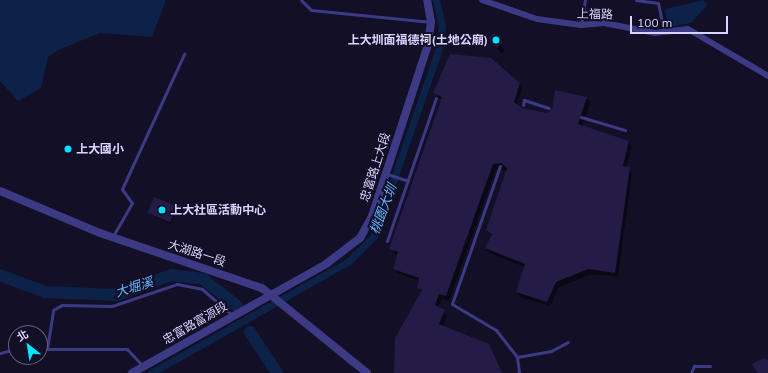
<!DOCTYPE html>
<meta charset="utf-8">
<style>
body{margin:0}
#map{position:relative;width:768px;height:373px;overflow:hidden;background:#130f26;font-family:Mulish,"Noto Sans TC",sans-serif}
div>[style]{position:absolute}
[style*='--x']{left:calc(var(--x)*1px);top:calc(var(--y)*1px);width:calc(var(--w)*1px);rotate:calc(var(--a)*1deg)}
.water>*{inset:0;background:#0c2248}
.shadow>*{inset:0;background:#0007;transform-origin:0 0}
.canal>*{height:7px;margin:-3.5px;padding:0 3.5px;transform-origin:3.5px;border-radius:3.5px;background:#0c2248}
.river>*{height:12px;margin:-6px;padding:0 6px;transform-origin:6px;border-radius:6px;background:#0c2248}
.building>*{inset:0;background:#241b47;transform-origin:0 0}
.service>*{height:3px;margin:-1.5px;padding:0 1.5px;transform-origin:1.5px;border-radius:1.5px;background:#3d3a85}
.minor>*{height:6px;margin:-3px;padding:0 3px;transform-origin:3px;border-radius:3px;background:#3d3a85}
.tertiary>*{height:8px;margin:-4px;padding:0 4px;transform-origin:4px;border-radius:4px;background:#3d3a85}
.dots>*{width:11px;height:11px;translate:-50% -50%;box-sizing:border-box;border:2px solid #130f26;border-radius:50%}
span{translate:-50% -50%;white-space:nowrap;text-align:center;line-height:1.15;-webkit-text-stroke:4px #130f26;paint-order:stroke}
.street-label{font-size:12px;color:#d9d4ff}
.poi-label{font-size:12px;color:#d9d4ff;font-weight:700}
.right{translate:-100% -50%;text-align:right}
.left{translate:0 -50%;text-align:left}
.water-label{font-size:13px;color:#62b6ff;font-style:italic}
.north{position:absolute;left:8px;top:325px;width:40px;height:40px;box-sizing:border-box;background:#130f26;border:1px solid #625e7d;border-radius:50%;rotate:330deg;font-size:11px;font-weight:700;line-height:16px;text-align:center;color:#d9d4ff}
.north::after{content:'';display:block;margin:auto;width:14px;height:18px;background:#00e5ff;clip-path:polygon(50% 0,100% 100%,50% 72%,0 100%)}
.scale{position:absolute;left:630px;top:16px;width:98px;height:18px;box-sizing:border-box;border:2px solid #d9d4ff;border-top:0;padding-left:5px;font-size:12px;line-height:14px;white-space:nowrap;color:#d9d4ff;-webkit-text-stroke:3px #130f26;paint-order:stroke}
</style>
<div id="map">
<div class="water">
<i style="clip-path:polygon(0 0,166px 0,152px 37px,100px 33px,58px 50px,48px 57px,41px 88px,18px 101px,0 81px)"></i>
<i style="clip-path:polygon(703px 0,708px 4px,691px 23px,668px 27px,665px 9px)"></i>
</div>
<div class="shadow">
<i style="left:494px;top:35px;width:19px;height:5px;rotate:54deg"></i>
<i style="clip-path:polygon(519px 83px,522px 89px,517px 105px,522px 109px,547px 115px,553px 110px,556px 91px,587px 98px,590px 103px,582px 126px,629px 142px,632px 147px,626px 167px,632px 173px,618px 277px,592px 274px,559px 287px,550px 306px,520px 297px,517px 292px,525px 267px,489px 253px,486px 248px,492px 236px,487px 230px,508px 171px,496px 169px,449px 301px,442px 299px,438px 308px,447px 316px,442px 327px,501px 373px,395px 373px,421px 294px,420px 281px,397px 273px,394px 268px,398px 256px,391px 249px,442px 100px,434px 93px)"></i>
<i style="clip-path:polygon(177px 209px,171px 224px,148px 213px,176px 208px)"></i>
</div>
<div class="canal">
<i style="--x:151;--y:373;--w:227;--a:-29.5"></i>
<i style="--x:349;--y:261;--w:35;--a:-45"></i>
<i style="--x:374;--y:236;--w:196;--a:-70.9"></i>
<i style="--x:438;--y:51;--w:25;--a:-81"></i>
<i style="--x:442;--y:26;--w:27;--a:-103"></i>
</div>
<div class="river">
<i style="--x:0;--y:275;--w:48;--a:20.7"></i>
<i style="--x:45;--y:292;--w:73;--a:2.4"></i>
<i style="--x:118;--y:295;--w:57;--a:-20.7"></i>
<i style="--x:171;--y:275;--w:32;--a:7"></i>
<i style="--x:203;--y:279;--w:43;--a:38.5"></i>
<i style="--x:250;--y:332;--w:49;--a:56.6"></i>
</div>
<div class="building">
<i style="left:494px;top:33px;width:13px;height:7px;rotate:51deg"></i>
<i style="clip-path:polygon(450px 54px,491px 58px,520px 83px,514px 102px,522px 108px,547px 113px,552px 109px,555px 90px,587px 97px,578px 124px,629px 141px,623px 166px,630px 167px,615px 273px,588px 269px,556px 282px,547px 302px,516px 292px,525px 264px,485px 248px,492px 234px,486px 230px,507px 168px,501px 163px,493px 164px,446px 296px,439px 294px,435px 305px,445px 310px,439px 324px,489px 344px,502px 373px,394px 373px,395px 338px,422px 290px,417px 288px,419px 278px,393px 269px,398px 252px,389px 249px,442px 97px,433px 93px)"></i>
<i style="left:154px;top:197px;width:25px;height:17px;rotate:23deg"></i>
<i style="clip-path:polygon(764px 358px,768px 360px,768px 373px,757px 373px,752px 364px)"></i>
</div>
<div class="service">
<i style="--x:301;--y:0;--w:14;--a:45"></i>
<i style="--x:311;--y:10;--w:121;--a:5.7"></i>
<i style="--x:636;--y:0;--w:22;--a:8"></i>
<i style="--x:658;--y:3;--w:29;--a:78"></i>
<i style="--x:581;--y:25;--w:25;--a:-81"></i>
<i style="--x:523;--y:105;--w:5;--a:-79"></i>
<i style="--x:524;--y:100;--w:26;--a:18"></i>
<i style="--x:581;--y:117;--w:46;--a:16.5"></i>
<i style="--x:500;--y:166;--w:146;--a:109.2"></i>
<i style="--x:452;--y:304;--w:51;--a:30.6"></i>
<i style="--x:496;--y:330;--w:34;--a:52"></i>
<i style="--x:387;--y:174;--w:22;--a:18"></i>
<i style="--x:113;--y:236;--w:38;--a:-60"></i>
<i style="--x:132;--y:203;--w:17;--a:-126"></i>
<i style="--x:122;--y:189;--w:149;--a:-65.3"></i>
<i style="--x:387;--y:241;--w:151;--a:-71.1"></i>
<i style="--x:40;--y:349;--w:87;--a:0"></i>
<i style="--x:127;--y:349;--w:23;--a:47"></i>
<i style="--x:47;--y:349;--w:39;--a:-81"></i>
<i style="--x:53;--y:310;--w:10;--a:-29"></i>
<i style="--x:62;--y:305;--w:50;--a:1.1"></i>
<i style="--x:112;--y:306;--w:69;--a:-18.7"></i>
<i style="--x:177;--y:284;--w:25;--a:11"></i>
<i style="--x:202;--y:289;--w:40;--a:41"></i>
<i style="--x:0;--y:353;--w:16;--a:-14"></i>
<i style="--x:519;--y:373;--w:16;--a:-97"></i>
<i style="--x:517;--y:357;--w:35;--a:-10"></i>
<i style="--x:551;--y:351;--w:19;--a:-28"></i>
<i style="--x:691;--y:373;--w:8;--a:-67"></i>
<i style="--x:694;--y:366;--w:16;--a:0"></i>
</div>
<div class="minor">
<i style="--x:482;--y:0;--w:58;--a:19.1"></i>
<i style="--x:537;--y:19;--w:44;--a:7.8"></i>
<i style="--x:581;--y:25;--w:23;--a:-5"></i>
<i style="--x:604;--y:23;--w:52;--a:11.1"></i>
<i style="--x:655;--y:33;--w:33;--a:-7"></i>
<i style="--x:688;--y:29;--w:93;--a:30.4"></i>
</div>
<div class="tertiary">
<i style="--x:0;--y:191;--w:108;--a:22.8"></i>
<i style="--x:100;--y:233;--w:171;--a:18.8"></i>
<i style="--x:262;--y:288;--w:135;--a:39"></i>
<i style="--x:132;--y:373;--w:223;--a:-29.3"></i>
<i style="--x:326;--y:264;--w:43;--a:-37.4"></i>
<i style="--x:360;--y:238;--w:25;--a:-61"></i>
<i style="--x:372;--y:216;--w:177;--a:-71.9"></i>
<i style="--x:427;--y:48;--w:26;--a:-81"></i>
<i style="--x:431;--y:22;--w:22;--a:-100"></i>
</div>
<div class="dots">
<i style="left:496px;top:40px;background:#00e5ff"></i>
<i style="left:68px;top:149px;background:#00e5ff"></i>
<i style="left:162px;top:210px;background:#00e5ff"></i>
</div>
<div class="street-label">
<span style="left:595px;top:14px;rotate:2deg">上福路</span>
<span style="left:375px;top:167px;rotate:-72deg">忠富路上大段</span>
<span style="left:197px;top:253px;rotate:18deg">大湖路一段</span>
<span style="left:195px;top:323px;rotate:-30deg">忠富路富源段</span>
</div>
<div class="poi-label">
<span class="right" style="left:488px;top:40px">上大圳面福德祠(土地公廟)</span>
<span class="left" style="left:76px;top:149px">上大國小</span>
<span class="left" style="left:170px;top:210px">上大社區活動中心</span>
</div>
<div class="water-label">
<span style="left:383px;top:209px;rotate:-69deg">桃園大圳</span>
<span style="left:134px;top:287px;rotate:-17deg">大堀溪</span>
</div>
<div class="north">北</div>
<div class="scale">100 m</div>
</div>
